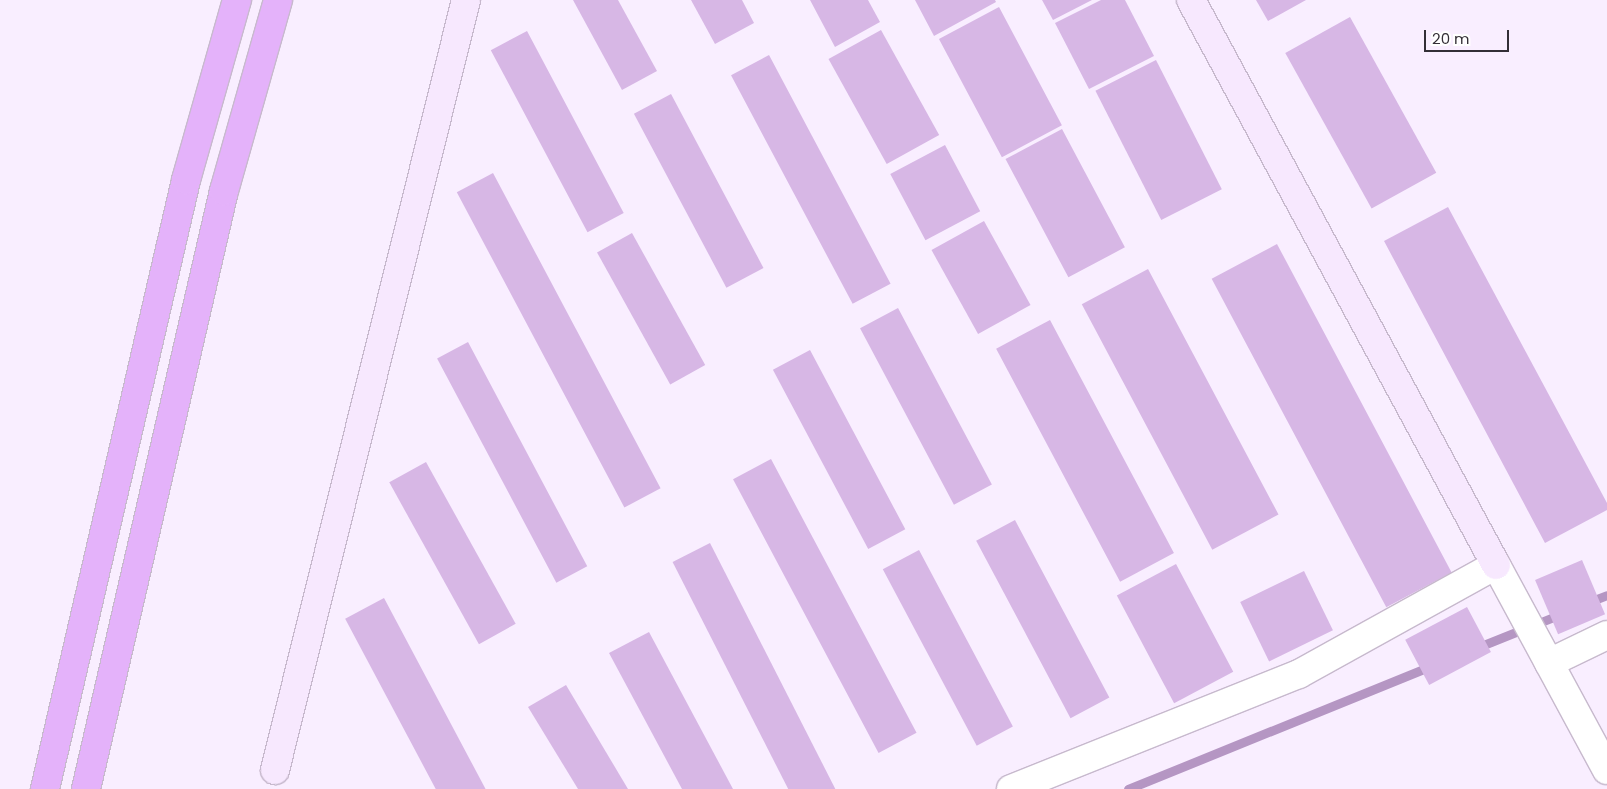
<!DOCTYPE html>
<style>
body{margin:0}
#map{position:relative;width:1607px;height:789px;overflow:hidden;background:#f9eeff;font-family:Poppins,sans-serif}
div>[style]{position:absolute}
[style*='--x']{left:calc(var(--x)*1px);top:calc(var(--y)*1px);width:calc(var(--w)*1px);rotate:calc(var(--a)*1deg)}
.stream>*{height:9px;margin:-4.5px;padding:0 4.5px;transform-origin:4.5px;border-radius:4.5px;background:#b596c3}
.building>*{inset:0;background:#d7b7e5;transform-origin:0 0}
.roads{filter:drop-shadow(1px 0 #c7b9cd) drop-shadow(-1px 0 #c7b9cd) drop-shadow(0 1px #c7b9cd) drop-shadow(0 -1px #c7b9cd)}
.street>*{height:28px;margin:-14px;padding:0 14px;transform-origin:14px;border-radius:14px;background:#fff}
.secondary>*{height:28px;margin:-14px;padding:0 14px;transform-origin:14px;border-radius:14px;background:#f7e8fe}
.highway>*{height:28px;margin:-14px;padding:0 14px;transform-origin:14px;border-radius:14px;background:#e4b2fa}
span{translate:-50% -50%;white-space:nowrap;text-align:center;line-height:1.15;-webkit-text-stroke:4.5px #fff;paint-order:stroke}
.scale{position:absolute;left:1424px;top:30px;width:85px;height:22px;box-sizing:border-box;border:2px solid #332e36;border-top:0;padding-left:6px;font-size:15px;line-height:18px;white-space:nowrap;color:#332e36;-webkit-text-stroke:4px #fff;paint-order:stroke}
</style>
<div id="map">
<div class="stream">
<i style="--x:1589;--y:602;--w:19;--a:-21"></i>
<i style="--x:1476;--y:648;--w:92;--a:-21.8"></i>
<i style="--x:1128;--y:789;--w:327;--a:-22.1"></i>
</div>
<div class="building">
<i style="clip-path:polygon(573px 0,618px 0,657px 71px,622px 90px)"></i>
<i style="clip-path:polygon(691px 0,742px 0,754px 23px,715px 44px)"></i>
<i style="clip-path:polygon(810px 0,868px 0,880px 22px,835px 47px)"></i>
<i style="clip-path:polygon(915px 0,995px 0,996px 2px,934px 36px)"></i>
<i style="clip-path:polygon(1042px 0,1092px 0,1053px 20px)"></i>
<i style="clip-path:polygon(1101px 0,1125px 0,1154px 56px,1089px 89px,1055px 23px)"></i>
<i style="clip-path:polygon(1256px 0,1306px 0,1268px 21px)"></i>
<i style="left:999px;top:7px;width:134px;height:68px;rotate:62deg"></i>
<i style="left:1350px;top:17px;width:178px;height:74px;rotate:61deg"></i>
<i style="left:881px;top:30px;width:120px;height:60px;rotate:61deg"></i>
<i style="left:527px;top:31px;width:206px;height:41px;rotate:62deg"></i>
<i style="left:769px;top:55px;width:259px;height:43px;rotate:62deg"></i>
<i style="left:1156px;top:60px;width:145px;height:68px;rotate:63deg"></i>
<i style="left:671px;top:94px;width:197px;height:42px;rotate:62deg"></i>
<i style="left:1062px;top:129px;width:134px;height:64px;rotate:62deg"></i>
<i style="left:945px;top:145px;width:75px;height:62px;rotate:62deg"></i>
<i style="left:493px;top:173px;width:357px;height:41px;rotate:62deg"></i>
<i style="clip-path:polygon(1448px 207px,1607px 503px,1607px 510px,1545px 543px,1384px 241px)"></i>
<i style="left:984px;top:221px;width:96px;height:60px;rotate:61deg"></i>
<i style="left:632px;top:233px;width:151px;height:40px;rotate:61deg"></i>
<i style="left:1277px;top:244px;width:372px;height:74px;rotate:62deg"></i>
<i style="left:1148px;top:269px;width:278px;height:75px;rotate:62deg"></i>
<i style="left:898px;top:308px;width:200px;height:43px;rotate:62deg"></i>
<i style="left:1050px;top:320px;width:264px;height:61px;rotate:62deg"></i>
<i style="left:468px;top:342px;width:254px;height:35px;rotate:62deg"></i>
<i style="left:810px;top:350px;width:203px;height:42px;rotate:62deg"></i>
<i style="left:771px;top:459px;width:310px;height:43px;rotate:62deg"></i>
<i style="left:426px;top:462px;width:185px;height:42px;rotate:61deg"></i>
<i style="left:1015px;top:520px;width:201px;height:44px;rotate:62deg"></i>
<i style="left:710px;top:543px;width:277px;height:42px;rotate:63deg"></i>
<i style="left:919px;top:550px;width:200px;height:41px;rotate:62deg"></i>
<i style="left:1582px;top:560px;width:59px;height:51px;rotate:67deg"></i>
<i style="left:1176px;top:564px;width:122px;height:67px;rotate:62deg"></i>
<i style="left:1304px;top:571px;width:66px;height:71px;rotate:64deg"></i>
<i style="left:384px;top:598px;width:217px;height:44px;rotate:62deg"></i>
<i style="left:1467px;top:607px;width:51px;height:70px;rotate:62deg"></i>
<i style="clip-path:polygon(649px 632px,733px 789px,682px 789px,609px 653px)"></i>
<i style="clip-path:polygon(566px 685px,628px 789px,578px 789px,528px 707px)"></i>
</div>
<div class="roads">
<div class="street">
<i style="--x:1549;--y:663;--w:64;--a:-25.8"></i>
<i style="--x:1011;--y:789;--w:310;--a:-21.8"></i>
<i style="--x:1299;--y:674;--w:225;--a:-29"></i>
<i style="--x:1496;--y:565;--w:233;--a:61.6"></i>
</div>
<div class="secondary">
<i style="--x:1191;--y:0;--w:642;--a:61.64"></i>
<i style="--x:275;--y:770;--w:793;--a:-76.07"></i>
</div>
<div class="highway">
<i style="--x:45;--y:789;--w:625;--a:-76.96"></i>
<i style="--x:186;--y:180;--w:187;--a:-74.2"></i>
<i style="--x:86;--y:789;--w:614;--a:-77.01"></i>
<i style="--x:224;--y:191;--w:198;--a:-74.2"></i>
</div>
</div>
<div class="scale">20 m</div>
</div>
